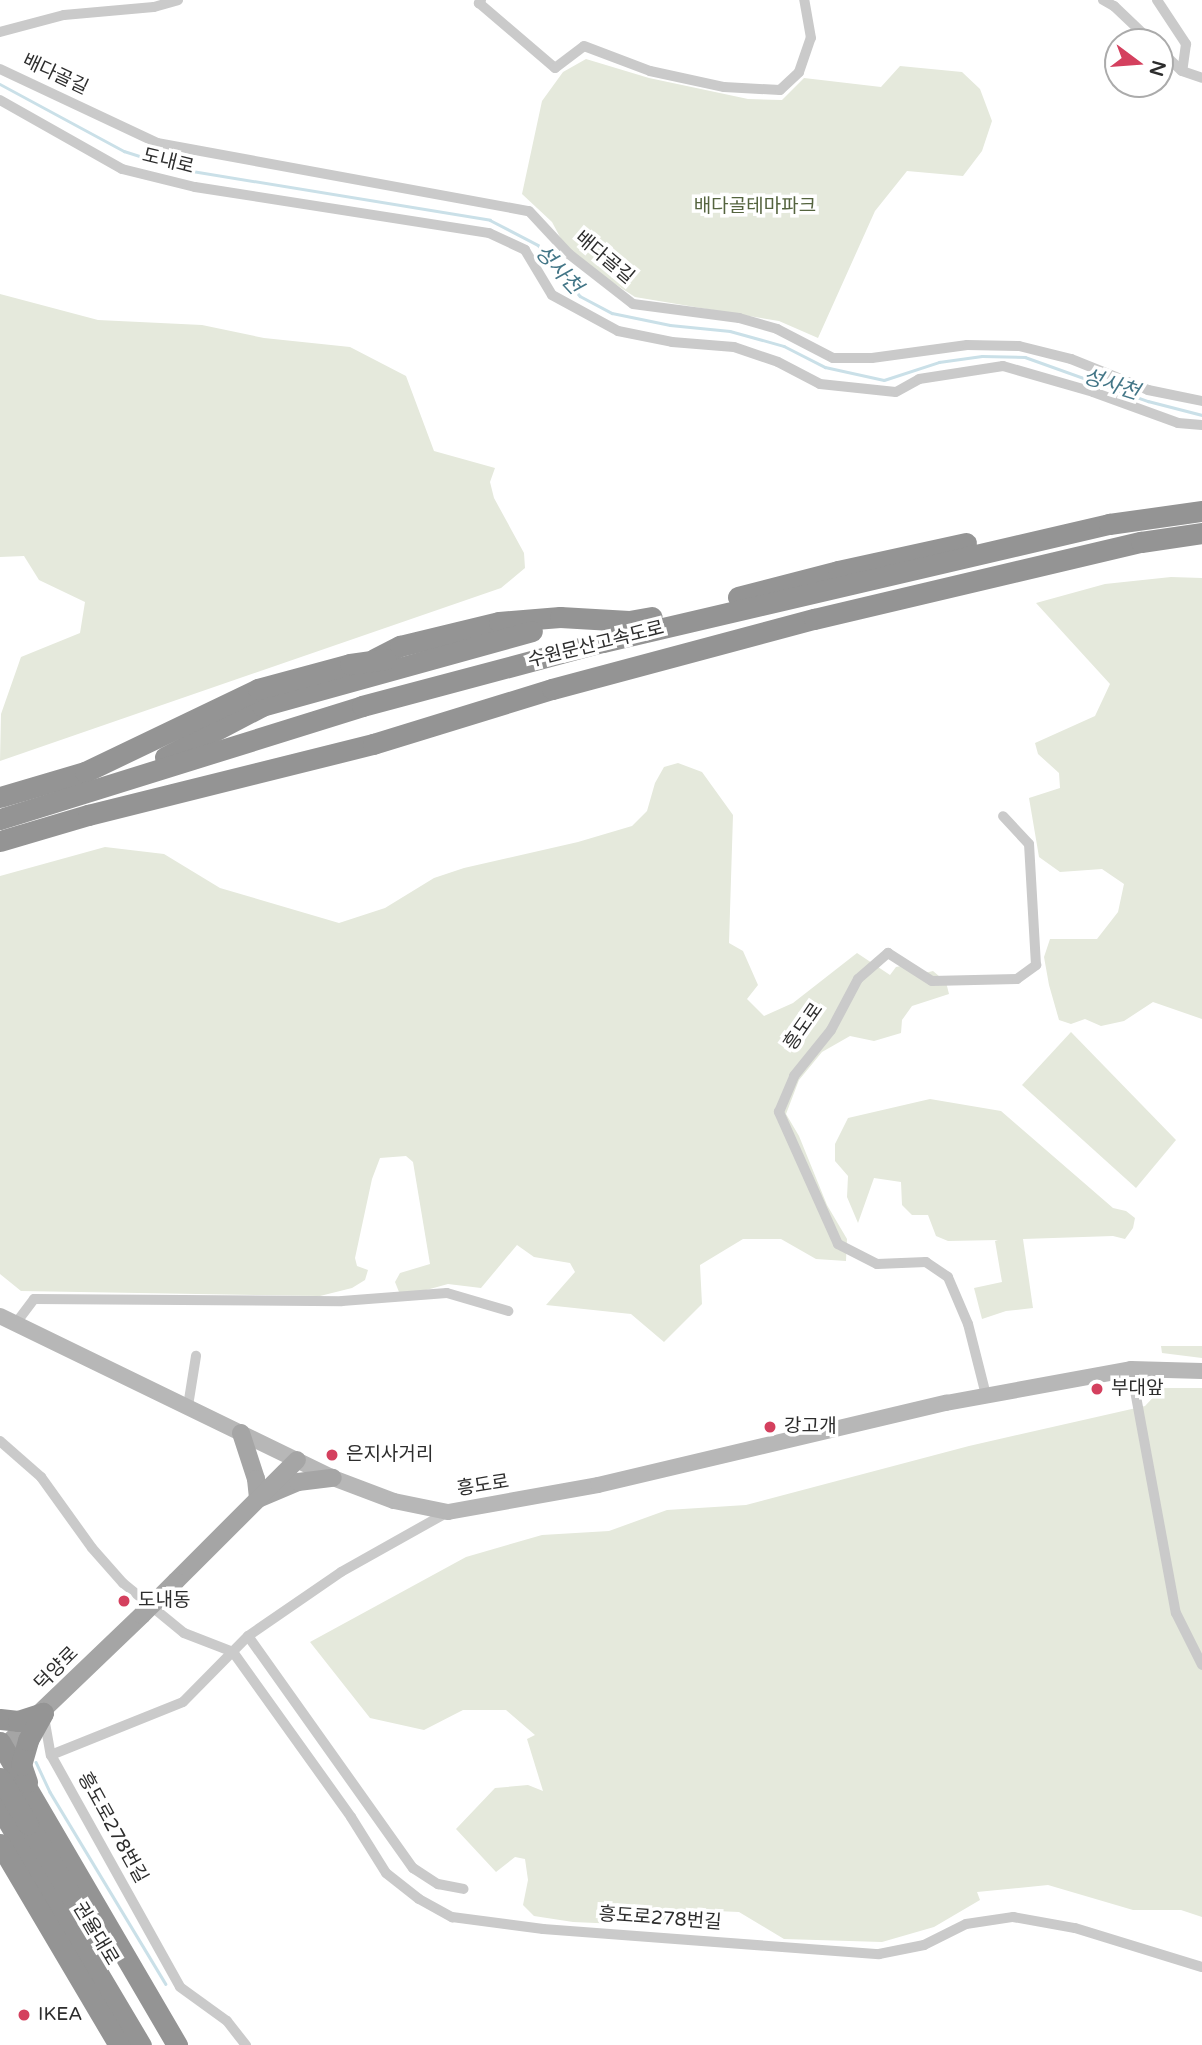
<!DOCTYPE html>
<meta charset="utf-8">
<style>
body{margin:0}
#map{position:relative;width:1202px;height:2045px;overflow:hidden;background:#fff;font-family:"Varela Round","Noto Sans KR",sans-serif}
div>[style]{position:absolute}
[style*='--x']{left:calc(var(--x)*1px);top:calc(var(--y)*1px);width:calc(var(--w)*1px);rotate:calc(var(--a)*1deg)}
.green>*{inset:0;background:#e5e9dc}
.stream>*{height:2.5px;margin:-1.25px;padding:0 1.25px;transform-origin:1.25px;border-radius:1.25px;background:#cae0e8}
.street>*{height:10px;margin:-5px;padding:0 5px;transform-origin:5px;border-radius:5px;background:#cacaca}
.secondary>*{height:16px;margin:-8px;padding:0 8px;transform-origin:8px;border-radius:8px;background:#b7b7b7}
.primary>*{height:18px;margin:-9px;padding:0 9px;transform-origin:9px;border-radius:9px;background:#a5a5a5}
.highway>*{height:21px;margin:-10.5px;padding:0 10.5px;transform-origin:10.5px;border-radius:10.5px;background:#949494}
.primary-bridge>*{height:18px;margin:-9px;padding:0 9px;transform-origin:9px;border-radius:9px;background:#a5a5a5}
.highway-bridge>*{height:21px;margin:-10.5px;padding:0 10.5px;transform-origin:10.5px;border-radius:10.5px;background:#949494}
.dots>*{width:19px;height:19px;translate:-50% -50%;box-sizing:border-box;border:4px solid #fff;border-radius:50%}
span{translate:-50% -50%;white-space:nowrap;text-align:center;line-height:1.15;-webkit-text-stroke:7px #fff;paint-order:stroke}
.street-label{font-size:19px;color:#2d2d2d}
.park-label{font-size:19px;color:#55643f}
.poi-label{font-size:19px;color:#2d2d2d}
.left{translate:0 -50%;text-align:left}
.water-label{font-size:21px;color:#437687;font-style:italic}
.north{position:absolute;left:1104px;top:28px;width:70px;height:70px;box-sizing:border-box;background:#fff;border:2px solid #ababab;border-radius:50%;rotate:106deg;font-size:19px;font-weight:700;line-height:28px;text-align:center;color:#2d2d2d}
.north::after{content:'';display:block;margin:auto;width:24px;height:32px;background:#d4405e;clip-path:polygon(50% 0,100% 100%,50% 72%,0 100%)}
</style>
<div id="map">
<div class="green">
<i style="clip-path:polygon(586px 59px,649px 78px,748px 99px,782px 100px,804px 78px,881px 87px,900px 66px,962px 72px,980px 89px,992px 121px,982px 151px,963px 176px,907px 171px,875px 211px,818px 338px,779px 321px,635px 297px,569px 254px,552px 222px,522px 194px,542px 101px,563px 72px)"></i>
<i style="clip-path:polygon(0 294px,98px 320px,202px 325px,264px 338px,350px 347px,406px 376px,434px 451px,495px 468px,490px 482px,494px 498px,524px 553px,525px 568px,501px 588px,0 761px,1px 714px,21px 657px,80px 633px,85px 602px,39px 580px,24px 556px,0 557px)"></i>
<i style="clip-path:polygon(1171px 577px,1202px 578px,1202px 1019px,1153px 1002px,1124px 1021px,1101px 1026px,1085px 1019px,1071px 1024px,1059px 1020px,1049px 985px,1044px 957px,1050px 939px,1097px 939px,1118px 912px,1124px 884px,1102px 869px,1060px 872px,1039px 857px,1029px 798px,1060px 788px,1059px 773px,1038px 754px,1035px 743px,1095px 716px,1110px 684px,1036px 603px,1105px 584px)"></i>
<i style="clip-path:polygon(678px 763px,702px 772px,733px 815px,729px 943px,743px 951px,758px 985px,747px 999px,764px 1016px,793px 1003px,857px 953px,890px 975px,896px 967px,906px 965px,917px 975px,933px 971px,946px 982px,949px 994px,912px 1006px,902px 1020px,901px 1033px,874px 1041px,850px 1036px,822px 1052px,799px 1080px,786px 1114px,799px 1136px,827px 1205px,847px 1239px,846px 1261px,816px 1259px,781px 1239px,743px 1239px,700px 1265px,702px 1304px,664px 1342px,631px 1314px,546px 1305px,575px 1272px,570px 1263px,534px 1257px,517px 1245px,481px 1288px,448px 1284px,408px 1295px,399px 1292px,395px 1282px,400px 1273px,430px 1264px,413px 1162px,406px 1156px,380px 1158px,372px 1179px,355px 1258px,357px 1266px,368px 1270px,365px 1280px,352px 1288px,320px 1296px,21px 1291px,0 1274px,0 876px,105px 847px,164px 854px,220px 888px,339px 923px,385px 908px,434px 878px,464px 868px,578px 842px,632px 826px,647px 811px,655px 783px,664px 767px)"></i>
<i style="clip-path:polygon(1071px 1032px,1176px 1140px,1136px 1188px,1022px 1085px)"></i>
<i style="clip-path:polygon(930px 1099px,1001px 1111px,1113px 1208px,1126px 1211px,1135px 1218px,1133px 1228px,1125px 1239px,1113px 1236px,1023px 1239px,1033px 1308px,1006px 1311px,982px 1319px,974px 1288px,1002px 1282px,995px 1241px,998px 1240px,948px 1241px,936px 1236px,928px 1215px,912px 1215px,902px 1205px,901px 1182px,874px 1178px,858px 1223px,847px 1197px,848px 1176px,835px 1161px,835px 1144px,848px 1118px)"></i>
<i style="clip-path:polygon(1161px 1346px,1202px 1346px,1202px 1358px,1162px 1353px)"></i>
<i style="clip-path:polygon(1162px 1388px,1202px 1388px,1202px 1917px,1181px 1910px,1133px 1910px,1048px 1885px,977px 1892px,980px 1900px,934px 1927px,882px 1942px,784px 1939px,739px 1912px,693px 1910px,664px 1926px,573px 1922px,534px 1916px,523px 1905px,528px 1880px,525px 1859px,515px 1857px,496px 1872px,456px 1829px,495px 1788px,528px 1785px,543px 1791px,527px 1739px,535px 1735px,506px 1710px,463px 1710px,424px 1730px,370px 1718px,310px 1642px,466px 1557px,542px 1535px,609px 1531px,667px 1510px,746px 1505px,969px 1446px,1145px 1406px)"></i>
</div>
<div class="stream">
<i style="--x:0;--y:84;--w:141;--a:28.4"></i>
<i style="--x:124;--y:151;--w:59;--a:17.8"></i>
<i style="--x:180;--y:169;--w:314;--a:9.3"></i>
<i style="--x:490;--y:220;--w:54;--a:27.5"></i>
<i style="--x:538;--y:245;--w:66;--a:50.5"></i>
<i style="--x:580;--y:296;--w:36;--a:28"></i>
<i style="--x:612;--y:313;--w:59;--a:11.7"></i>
<i style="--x:670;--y:325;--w:60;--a:5.7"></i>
<i style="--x:730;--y:331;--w:56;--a:15.5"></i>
<i style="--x:784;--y:346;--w:46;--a:27.1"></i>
<i style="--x:825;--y:367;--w:60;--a:12.4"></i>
<i style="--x:884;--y:380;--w:58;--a:-18.1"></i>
<i style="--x:939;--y:362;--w:43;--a:-7.9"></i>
<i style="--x:982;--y:356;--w:43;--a:1.3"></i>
<i style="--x:1025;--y:357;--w:131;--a:19.7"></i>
<i style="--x:1148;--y:401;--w:56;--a:14.5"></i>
<i style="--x:36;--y:1762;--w:33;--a:65"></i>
<i style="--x:50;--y:1792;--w:224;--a:58.9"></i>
</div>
<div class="street">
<i style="--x:481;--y:0;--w:4;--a:124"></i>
<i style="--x:479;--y:3;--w:100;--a:40.5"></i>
<i style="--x:555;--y:68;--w:36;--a:-37"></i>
<i style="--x:584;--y:46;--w:71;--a:20.7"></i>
<i style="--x:650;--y:71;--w:76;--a:12.2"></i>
<i style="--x:724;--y:87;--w:56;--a:3.1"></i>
<i style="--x:780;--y:90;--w:26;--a:-43"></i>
<i style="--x:799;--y:72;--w:36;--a:-71"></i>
<i style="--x:811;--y:38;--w:39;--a:-100"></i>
<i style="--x:1103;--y:0;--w:13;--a:29"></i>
<i style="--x:1114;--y:6;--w:52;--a:43.5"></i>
<i style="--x:1157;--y:0;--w:53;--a:56.6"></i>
<i style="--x:1186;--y:44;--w:27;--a:98"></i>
<i style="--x:0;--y:32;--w:66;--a:-14.9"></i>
<i style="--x:64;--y:15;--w:90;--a:-5.1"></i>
<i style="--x:154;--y:7;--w:25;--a:-16"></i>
<i style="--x:1160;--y:50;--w:30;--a:44"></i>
<i style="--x:1182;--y:71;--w:21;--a:19"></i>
<i style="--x:0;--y:69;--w:174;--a:25.2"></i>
<i style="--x:157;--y:143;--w:378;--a:10.4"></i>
<i style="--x:529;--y:211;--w:59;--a:47.1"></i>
<i style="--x:569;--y:254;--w:81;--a:38"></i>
<i style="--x:633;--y:304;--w:107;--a:7.5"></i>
<i style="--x:739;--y:318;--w:40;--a:16"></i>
<i style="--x:777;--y:329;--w:63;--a:27.4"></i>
<i style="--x:833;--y:358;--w:39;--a:0"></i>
<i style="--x:872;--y:358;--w:96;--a:-7.8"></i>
<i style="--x:967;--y:345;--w:52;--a:1.1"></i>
<i style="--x:1019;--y:346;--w:54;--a:14"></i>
<i style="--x:1071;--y:359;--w:83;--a:21.9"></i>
<i style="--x:1148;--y:390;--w:55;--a:11.5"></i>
<i style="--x:0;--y:100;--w:140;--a:29.5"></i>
<i style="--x:122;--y:169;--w:75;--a:13.9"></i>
<i style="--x:195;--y:187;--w:298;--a:8.9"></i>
<i style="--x:489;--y:233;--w:40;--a:25"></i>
<i style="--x:525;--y:250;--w:52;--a:59"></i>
<i style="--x:552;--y:295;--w:75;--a:28.6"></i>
<i style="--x:618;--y:331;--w:55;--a:11.5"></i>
<i style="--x:672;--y:342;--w:62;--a:4.6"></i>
<i style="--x:734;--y:347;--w:46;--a:18.8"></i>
<i style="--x:778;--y:362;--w:47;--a:27.6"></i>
<i style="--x:820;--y:384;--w:76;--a:6"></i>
<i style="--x:896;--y:392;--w:26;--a:-29"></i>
<i style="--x:919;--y:379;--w:85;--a:-8.8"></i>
<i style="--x:1003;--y:366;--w:94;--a:16.1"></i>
<i style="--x:1093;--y:392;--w:90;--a:20"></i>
<i style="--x:1178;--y:423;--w:24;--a:5"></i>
<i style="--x:16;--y:1323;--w:30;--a:-53"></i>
<i style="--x:34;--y:1299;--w:308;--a:0.4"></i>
<i style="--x:342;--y:1301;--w:105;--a:-4.4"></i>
<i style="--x:447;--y:1293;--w:64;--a:16.4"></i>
<i style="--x:1131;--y:1369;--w:248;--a:79.6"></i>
<i style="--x:1176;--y:1613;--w:58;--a:63.4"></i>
<i style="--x:986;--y:1395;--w:73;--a:-104.2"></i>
<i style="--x:968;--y:1324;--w:51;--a:-113.1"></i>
<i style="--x:948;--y:1277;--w:27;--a:-146"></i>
<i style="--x:926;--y:1262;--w:49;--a:177.7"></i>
<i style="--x:877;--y:1264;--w:44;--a:-152.9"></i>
<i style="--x:838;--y:1244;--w:145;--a:-114.1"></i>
<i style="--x:779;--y:1112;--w:39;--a:-67"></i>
<i style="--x:794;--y:1076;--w:59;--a:-51.2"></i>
<i style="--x:831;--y:1030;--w:58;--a:-62.1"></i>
<i style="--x:858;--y:979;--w:40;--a:-41"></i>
<i style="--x:888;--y:953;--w:52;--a:32.5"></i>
<i style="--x:932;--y:981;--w:85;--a:-1.3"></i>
<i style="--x:1017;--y:979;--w:24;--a:-36"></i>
<i style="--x:1036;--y:965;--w:121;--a:-93.3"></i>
<i style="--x:1029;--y:844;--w:38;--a:-133"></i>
<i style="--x:188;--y:1406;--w:51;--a:-80.9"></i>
<i style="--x:0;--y:1441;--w:55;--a:41.3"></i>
<i style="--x:41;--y:1477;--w:87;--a:54.3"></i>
<i style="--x:92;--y:1548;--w:47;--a:48.5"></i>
<i style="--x:123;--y:1583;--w:79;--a:39.3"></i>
<i style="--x:184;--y:1633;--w:53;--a:21.2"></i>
<i style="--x:233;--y:1652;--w:203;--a:54.4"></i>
<i style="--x:351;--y:1817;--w:66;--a:58"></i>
<i style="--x:386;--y:1873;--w:42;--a:38.2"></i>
<i style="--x:419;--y:1899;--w:38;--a:29"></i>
<i style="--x:452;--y:1917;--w:92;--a:7.5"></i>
<i style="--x:543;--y:1929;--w:337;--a:4.3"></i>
<i style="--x:879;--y:1954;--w:46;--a:-11.3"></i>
<i style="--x:924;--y:1945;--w:47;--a:-26.6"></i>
<i style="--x:966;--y:1924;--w:48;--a:-8.5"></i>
<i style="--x:1013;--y:1917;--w:63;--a:10.1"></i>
<i style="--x:1075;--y:1928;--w:133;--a:17.1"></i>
<i style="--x:248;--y:1636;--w:285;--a:54.6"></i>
<i style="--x:413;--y:1868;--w:30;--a:33"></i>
<i style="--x:438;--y:1884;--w:26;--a:11"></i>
<i style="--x:44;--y:1717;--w:39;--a:80"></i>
<i style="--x:51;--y:1755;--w:265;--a:60.9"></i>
<i style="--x:180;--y:1987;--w:58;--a:35.9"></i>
<i style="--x:227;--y:2021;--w:31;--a:52"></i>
<i style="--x:51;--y:1755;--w:142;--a:-21.9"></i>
<i style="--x:183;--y:1702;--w:93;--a:-45.4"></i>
<i style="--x:248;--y:1636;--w:113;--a:-34.5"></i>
<i style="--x:341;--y:1572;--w:123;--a:-29.3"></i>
</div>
<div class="secondary">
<i style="--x:0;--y:1316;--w:370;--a:25.9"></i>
<i style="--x:333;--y:1478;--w:65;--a:20.7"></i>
<i style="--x:394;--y:1501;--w:55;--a:11.5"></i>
<i style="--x:448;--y:1512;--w:152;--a:-10.2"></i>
<i style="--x:598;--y:1485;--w:358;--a:-13.3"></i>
<i style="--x:946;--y:1403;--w:188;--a:-10.4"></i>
<i style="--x:1131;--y:1369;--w:71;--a:1.6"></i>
</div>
<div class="primary">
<i style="--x:241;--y:1433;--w:48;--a:71.9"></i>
<i style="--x:256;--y:1479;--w:20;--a:84"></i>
<i style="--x:258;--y:1499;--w:43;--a:-23"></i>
<i style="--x:298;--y:1482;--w:35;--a:-7"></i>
<i style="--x:176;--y:1581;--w:171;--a:-45"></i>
<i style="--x:0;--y:1751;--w:197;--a:-43.8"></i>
</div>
<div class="highway">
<i style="--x:738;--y:597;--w:103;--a:-14.6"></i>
<i style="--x:838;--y:571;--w:131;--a:-12.3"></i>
<i style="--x:374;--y:659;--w:29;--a:-27"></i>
<i style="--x:400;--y:646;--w:102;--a:-13.6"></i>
<i style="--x:499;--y:622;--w:61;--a:-4.7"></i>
<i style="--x:560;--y:617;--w:69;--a:3.3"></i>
<i style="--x:629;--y:621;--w:23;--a:-10"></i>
<i style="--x:165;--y:757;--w:110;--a:-27.7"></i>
<i style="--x:262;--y:706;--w:280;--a:-15.5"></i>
<i style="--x:0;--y:797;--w:89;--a:-16.4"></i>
<i style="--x:85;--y:772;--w:192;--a:-25.6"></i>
<i style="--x:258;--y:689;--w:95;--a:-15.2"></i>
<i style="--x:350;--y:664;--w:36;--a:-8"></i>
<i style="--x:0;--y:819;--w:379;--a:-17.3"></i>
<i style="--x:362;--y:706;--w:249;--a:-14.9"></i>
<i style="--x:603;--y:642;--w:520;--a:-13.13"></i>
<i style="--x:1109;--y:524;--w:94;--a:-8"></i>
<i style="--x:0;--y:841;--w:92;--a:-16.5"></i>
<i style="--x:88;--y:815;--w:294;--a:-14"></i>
<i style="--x:373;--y:744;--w:187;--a:-17.1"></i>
<i style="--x:552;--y:689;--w:271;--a:-15"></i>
<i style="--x:814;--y:619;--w:336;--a:-13.3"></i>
<i style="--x:1141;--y:542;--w:62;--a:-8.4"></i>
<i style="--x:0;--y:1719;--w:18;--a:6"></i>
<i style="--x:18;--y:1721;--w:26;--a:-18"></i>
<i style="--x:0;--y:1742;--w:351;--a:59.7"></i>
<i style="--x:27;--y:1782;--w:18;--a:-109"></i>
<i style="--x:21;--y:1765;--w:26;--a:-74"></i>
<i style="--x:28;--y:1740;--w:31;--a:-61"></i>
<i style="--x:0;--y:1808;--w:276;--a:59.3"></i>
<i style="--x:28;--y:1824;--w:126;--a:59"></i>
<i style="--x:0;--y:1844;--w:234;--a:59.4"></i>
</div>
<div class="primary-bridge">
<i style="--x:142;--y:1615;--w:48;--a:-45"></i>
</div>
<div class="highway-bridge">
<i style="--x:0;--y:1778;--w:54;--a:58.7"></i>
</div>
<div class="dots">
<i style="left:1097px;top:1389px;background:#d4405e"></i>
<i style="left:770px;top:1427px;background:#d4405e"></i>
<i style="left:332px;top:1455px;background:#d4405e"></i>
<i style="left:124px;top:1601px;background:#d4405e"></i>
<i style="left:24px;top:2015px;background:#d4405e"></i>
</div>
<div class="street-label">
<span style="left:55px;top:75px;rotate:25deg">배다골길</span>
<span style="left:168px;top:162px;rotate:14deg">도내로</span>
<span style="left:604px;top:258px;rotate:40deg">배다골길</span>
<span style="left:596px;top:645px;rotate:-14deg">수원문산고속도로</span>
<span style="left:804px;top:1027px;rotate:-55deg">흥도로</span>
<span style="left:483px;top:1486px;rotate:-9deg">흥도로</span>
<span style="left:57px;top:1669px;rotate:-45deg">덕양로</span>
<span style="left:112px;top:1828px;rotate:61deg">흥도로278번길</span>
<span style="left:660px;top:1919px;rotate:4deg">흥도로278번길</span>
<span style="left:95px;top:1934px;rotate:59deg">권율대로</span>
</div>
<div class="park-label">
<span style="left:755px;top:207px">배다골테마파크</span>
</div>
<div class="poi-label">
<span class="left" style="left:1111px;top:1389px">부대앞</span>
<span class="left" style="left:784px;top:1427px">강고개</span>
<span class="left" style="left:346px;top:1455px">은지사거리</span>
<span class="left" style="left:138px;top:1601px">도내동</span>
<span class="left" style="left:38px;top:2015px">IKEA</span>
</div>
<div class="water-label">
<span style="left:558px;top:270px;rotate:47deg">성사천</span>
<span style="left:1111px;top:385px;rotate:18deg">성사천</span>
</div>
<div class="north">N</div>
</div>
